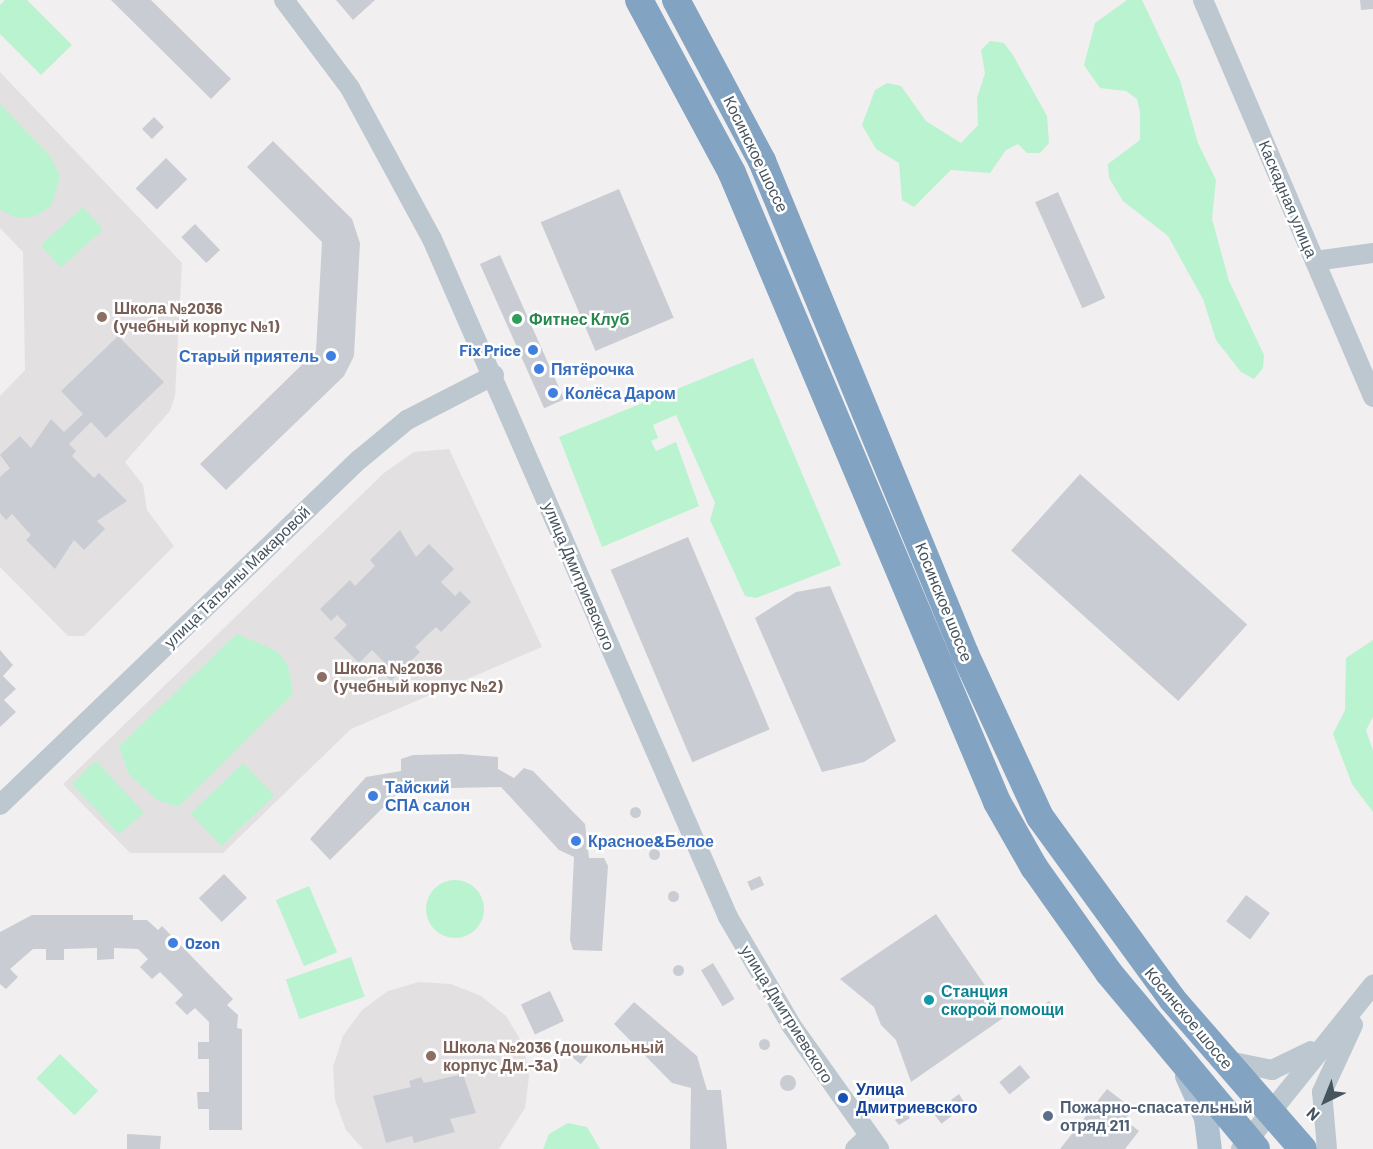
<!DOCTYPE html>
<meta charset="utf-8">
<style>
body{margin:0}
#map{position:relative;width:1373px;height:1149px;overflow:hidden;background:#f2eff0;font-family:Barlow,sans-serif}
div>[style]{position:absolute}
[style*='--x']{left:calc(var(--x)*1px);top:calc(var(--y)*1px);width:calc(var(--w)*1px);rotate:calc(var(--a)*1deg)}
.education>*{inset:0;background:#e3e0e1}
.green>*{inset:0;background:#baf3cf;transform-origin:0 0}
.round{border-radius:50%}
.building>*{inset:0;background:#c9cdd3;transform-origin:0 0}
.minor>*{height:20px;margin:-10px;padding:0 10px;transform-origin:10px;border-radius:10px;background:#bcc7d0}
.major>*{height:24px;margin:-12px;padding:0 12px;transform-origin:12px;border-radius:12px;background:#adc0d1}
.highway>*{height:28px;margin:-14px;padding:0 14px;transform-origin:14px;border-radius:14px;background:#83a3c3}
.dots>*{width:16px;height:16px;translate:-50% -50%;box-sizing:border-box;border:3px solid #fff;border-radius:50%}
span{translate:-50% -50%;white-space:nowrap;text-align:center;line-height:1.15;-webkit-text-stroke:5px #fff;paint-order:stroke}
.street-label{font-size:16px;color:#46545f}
.education-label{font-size:16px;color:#785e54;font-weight:700}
.left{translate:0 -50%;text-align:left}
.leisure-label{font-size:16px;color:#27864d;font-weight:700}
.shop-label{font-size:16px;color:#366cbe;font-weight:700}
.right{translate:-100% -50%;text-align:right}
.culture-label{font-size:16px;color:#0d838f;font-weight:700}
.transit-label{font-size:16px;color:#164399;font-weight:700}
.service-label{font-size:16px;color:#4e5e75;font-weight:700}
.north{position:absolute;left:1295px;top:1071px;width:60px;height:60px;-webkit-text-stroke:4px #fff;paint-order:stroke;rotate:223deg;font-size:16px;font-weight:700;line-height:24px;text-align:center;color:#46545f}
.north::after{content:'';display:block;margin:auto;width:21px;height:27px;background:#46545f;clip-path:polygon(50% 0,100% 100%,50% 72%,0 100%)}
</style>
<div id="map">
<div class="education">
<i style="clip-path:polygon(0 72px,182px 263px,175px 396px,170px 411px,125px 462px,143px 485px,147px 510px,174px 546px,84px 636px,68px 636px,0 567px,0 396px,25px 370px,23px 252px,0 228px)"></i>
<i style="clip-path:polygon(449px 449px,542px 647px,351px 729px,223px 853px,130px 853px,63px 784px,384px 473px,414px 452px)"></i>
<i style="clip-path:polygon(419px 982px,451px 984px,481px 996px,506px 1016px,523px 1044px,529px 1076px,525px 1108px,499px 1149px,363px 1149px,346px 1130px,335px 1100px,333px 1067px,343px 1036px,362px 1010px,388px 991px)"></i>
</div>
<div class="green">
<i style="clip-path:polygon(5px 0,27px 0,72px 45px,41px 75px,0 34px,0 5px)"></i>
<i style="clip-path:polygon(1127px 0,1142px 0,1180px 80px,1198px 143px,1216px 180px,1212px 219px,1229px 281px,1264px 355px,1263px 368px,1254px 379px,1241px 372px,1216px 340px,1203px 299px,1168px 236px,1123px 201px,1109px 178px,1108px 164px,1140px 140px,1140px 112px,1137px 99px,1126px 91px,1100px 88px,1084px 65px,1095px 23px)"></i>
<i style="clip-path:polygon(990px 41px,1004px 43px,1013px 55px,1047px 116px,1049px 143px,1040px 153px,1027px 153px,1018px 144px,1006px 150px,990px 173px,951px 170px,914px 207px,902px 200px,899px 163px,876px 149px,862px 125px,875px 90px,887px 83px,901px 86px,926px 121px,961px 143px,978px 125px,977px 98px,985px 73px,981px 50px)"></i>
<i style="clip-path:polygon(0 104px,50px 156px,60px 176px,52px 205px,36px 216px,16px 218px,0 209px)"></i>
<i style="left:83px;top:207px;width:30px;height:57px;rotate:48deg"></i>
<i style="clip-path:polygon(753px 358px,841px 565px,756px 598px,745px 596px,710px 520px,715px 503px,676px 415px,653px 425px,658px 438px,651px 441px,656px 451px,676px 442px,699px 506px,602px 547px,559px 437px)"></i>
<i style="clip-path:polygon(237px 634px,277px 651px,288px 666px,293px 694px,178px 807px,157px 800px,128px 773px,119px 746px)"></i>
<i style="clip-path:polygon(1373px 640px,1373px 717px,1366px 730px,1373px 751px,1373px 812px,1352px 784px,1333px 734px,1345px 710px,1346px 658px)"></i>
<i style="left:96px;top:761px;width:70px;height:33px;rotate:47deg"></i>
<i style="left:243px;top:763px;width:45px;height:73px;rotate:46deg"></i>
<i class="round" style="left:426px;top:880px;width:58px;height:58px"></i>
<i style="left:309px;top:886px;width:72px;height:36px;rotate:67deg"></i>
<i style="left:351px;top:957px;width:42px;height:69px;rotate:71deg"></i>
<i style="left:60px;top:1054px;width:53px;height:34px;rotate:44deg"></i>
<i style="clip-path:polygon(568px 1123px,587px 1127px,600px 1149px,543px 1149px,549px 1134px)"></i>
</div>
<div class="building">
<i style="clip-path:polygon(111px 0,151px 0,231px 79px,211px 99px)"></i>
<i style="clip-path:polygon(336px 0,375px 0,353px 20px)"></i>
<i style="clip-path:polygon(1360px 0,1373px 0,1373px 9px,1361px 10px)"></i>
<i style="left:154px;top:117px;width:14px;height:17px;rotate:45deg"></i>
<i style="clip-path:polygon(273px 141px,352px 219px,360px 243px,354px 356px,344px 376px,226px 490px,200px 464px,316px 351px,322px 242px,247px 167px)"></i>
<i style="left:166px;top:158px;width:30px;height:43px;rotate:45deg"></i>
<i style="left:619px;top:189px;width:140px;height:85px;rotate:67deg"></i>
<i style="left:1058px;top:192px;width:116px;height:25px;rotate:66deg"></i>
<i style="left:195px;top:224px;width:36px;height:19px;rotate:46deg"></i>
<i style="left:500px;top:255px;width:158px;height:22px;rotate:66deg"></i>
<i style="clip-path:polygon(118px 336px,164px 382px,106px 438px,91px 422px,69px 444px,76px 451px,72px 456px,94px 478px,99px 473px,127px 501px,97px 521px,105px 529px,84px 550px,74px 540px,55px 569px,26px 540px,31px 535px,12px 514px,6px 520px,0 513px,0 477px,10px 468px,0 455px,20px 436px,31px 448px,51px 419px,64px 432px,83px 414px,61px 391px)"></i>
<i style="left:1080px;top:474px;width:225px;height:103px;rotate:42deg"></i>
<i style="clip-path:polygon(400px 530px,416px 557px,429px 544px,454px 569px,441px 582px,455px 596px,460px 591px,471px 602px,441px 632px,436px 627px,415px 647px,420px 652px,391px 681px,380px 670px,386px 664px,372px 650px,359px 663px,334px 638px,347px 625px,337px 615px,331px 621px,320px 609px,350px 580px,355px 586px,375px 566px,370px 560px)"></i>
<i style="left:688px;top:537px;width:209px;height:84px;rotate:67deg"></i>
<i style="clip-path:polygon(830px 586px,896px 741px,864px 762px,822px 772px,755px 618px,796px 592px)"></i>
<i style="clip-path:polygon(0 650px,13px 665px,3px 676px,16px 689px,4px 700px,16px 712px,0 727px)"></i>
<i style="clip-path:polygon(460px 754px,498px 757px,498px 769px,514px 778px,524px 768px,533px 771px,585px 824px,589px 858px,604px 858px,608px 866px,602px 951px,573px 950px,570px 940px,574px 857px,559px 850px,501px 787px,402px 789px,330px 860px,310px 839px,366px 777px,401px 771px,401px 759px,413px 755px)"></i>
<i class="round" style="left:629.5px;top:806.5px;width:11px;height:11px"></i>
<i class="round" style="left:648.5px;top:848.5px;width:11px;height:11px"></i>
<i style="left:224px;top:874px;width:33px;height:35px;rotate:46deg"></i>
<i style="left:760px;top:876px;width:10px;height:14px;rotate:66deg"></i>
<i class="round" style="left:667.5px;top:890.5px;width:11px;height:11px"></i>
<i style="left:1246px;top:895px;width:30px;height:33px;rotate:37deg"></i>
<i style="clip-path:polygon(936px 914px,1006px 1016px,911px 1082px,896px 1040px,881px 1025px,874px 1007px,840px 979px)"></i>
<i style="clip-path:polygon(32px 915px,133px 915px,133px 920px,147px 920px,158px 930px,162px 926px,233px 999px,227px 1005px,238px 1015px,237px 1028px,242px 1029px,242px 1130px,209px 1130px,209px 1109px,198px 1109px,197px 1092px,209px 1092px,209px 1059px,198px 1059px,198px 1042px,209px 1042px,209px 1022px,195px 1008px,187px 1015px,175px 1003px,183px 995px,160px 972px,152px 979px,140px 967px,148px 959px,138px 949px,114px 948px,114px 959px,97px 960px,97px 948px,64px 949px,64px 960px,46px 960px,46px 949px,33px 949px,10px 969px,18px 977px,6px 989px,0 984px,0 932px)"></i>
<i style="left:713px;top:963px;width:42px;height:14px;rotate:59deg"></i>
<i class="round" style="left:672.5px;top:964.5px;width:11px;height:11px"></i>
<i style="left:550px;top:991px;width:33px;height:32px;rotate:65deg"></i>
<i style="clip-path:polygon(1049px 1001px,1054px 1007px,1045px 1014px,1040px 1007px)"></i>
<i style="clip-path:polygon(634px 1002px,697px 1056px,707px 1090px,721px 1090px,727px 1149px,690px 1149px,691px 1088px,672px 1083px,614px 1024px)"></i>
<i class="round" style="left:758.5px;top:1038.5px;width:11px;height:11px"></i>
<i style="left:580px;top:1043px;width:14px;height:16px;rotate:39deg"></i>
<i style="left:1020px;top:1065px;width:16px;height:27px;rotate:50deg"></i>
<i style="clip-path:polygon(463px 1074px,476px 1113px,450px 1119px,455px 1132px,414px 1143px,412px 1136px,386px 1143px,373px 1096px,411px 1087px,409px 1081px,421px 1077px,424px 1083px)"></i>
<i class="round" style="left:780px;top:1075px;width:16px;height:16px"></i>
<i style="clip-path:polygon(1107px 1089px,1133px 1109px,1125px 1120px,1139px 1131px,1125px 1149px,1060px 1149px)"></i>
<i style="clip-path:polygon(959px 1094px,964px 1102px,957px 1107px,951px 1100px)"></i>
<i style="left:945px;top:1107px;width:11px;height:13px;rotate:52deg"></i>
<i style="clip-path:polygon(906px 1112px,910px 1118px,899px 1125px,895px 1120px)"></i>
<i style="clip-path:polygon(127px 1134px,161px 1136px,160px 1149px,127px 1149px)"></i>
</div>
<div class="minor">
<i style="--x:284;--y:0;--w:110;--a:53.1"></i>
<i style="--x:350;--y:88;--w:172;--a:61.5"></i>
<i style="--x:432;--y:239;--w:740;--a:66.41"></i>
<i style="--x:728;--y:917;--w:125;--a:59.7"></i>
<i style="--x:791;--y:1025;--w:152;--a:54.6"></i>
<i style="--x:1203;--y:0;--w:432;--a:66.8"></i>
<i style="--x:1315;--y:261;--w:59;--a:-7.9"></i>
<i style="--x:0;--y:805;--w:499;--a:-43.9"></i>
<i style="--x:360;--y:459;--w:61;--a:-39.7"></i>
<i style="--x:407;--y:420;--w:98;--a:-27.3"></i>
<i style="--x:1228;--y:1061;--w:45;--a:11.6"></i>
<i style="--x:1272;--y:1070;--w:43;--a:-26"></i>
<i style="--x:855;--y:1149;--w:19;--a:-43"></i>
<i style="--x:1241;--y:1149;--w:211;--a:-51.2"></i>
<i style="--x:1327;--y:1149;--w:57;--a:-95"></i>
<i style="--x:1322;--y:1092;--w:74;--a:-65.2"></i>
</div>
<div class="major">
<i style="--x:1187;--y:1076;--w:46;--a:65.7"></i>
<i style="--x:1206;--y:1118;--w:31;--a:83"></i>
</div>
<div class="highway">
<i style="--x:639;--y:0;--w:196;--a:61.7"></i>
<i style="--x:732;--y:173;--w:683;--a:67.15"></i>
<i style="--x:997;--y:802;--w:75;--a:60.4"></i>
<i style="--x:1034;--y:867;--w:130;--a:54.7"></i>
<i style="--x:1109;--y:973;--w:229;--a:50.1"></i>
<i style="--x:676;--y:0;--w:183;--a:61.9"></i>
<i style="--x:762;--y:161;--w:533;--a:67.62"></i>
<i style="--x:965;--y:654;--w:179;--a:65.3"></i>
<i style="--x:1040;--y:817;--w:225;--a:54"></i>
<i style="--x:1172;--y:999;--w:199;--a:48.9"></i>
</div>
<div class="dots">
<i style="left:102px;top:317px;background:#8d6e63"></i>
<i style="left:517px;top:319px;background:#2e9e5b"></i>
<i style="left:533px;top:350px;background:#3f7fe0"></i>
<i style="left:331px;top:356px;background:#3f7fe0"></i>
<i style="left:539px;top:369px;background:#3f7fe0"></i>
<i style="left:553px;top:393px;background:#3f7fe0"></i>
<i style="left:322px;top:677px;background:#8d6e63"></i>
<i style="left:373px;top:796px;background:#3f7fe0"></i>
<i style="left:576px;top:841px;background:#3f7fe0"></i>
<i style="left:173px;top:943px;background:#3f7fe0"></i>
<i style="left:929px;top:1000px;background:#0f9aa8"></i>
<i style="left:431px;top:1056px;background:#8d6e63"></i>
<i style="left:843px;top:1098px;background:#1a4fb4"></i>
<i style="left:1048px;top:1116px;background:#5c6f8a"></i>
</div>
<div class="street-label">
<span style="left:756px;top:154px;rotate:64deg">Косинское шоссе</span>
<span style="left:1288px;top:199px;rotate:67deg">Каскадная улица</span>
<span style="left:579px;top:576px;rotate:67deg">улица Дмитриевского</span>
<span style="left:237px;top:577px;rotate:-44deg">улица Татьяны Макаровой</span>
<span style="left:944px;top:602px;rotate:68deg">Косинское шоссе</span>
<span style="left:787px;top:1014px;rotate:58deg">улица Дмитриевского</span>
<span style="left:1189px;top:1018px;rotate:50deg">Косинское шоссе</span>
</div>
<div class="education-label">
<span class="left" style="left:114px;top:317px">Школа №2036<br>(учебный корпус №1)</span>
<span class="left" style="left:334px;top:677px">Школа №2036<br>(учебный корпус №2)</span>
<span class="left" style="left:443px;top:1056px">Школа №2036 (дошкольный<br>корпус Дм.-3а)</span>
</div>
<div class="leisure-label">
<span class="left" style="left:529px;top:319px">Фитнес Клуб</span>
</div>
<div class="shop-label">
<span class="right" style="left:521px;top:350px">Fix Price</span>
<span class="right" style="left:319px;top:356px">Старый приятель</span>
<span class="left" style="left:551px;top:369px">Пятёрочка</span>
<span class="left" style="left:565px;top:393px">Колёса Даром</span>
<span class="left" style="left:385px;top:796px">Тайский<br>СПА салон</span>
<span class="left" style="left:588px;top:841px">Красное&amp;Белое</span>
<span class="left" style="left:185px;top:943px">Ozon</span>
</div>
<div class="culture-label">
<span class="left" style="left:941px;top:1000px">Станция<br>скорой помощи</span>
</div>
<div class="transit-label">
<span class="left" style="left:856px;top:1098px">Улица<br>Дмитриевского</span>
</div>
<div class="service-label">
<span class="left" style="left:1060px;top:1116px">Пожарно-спасательный<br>отряд 211</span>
</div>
<div class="north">N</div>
</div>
